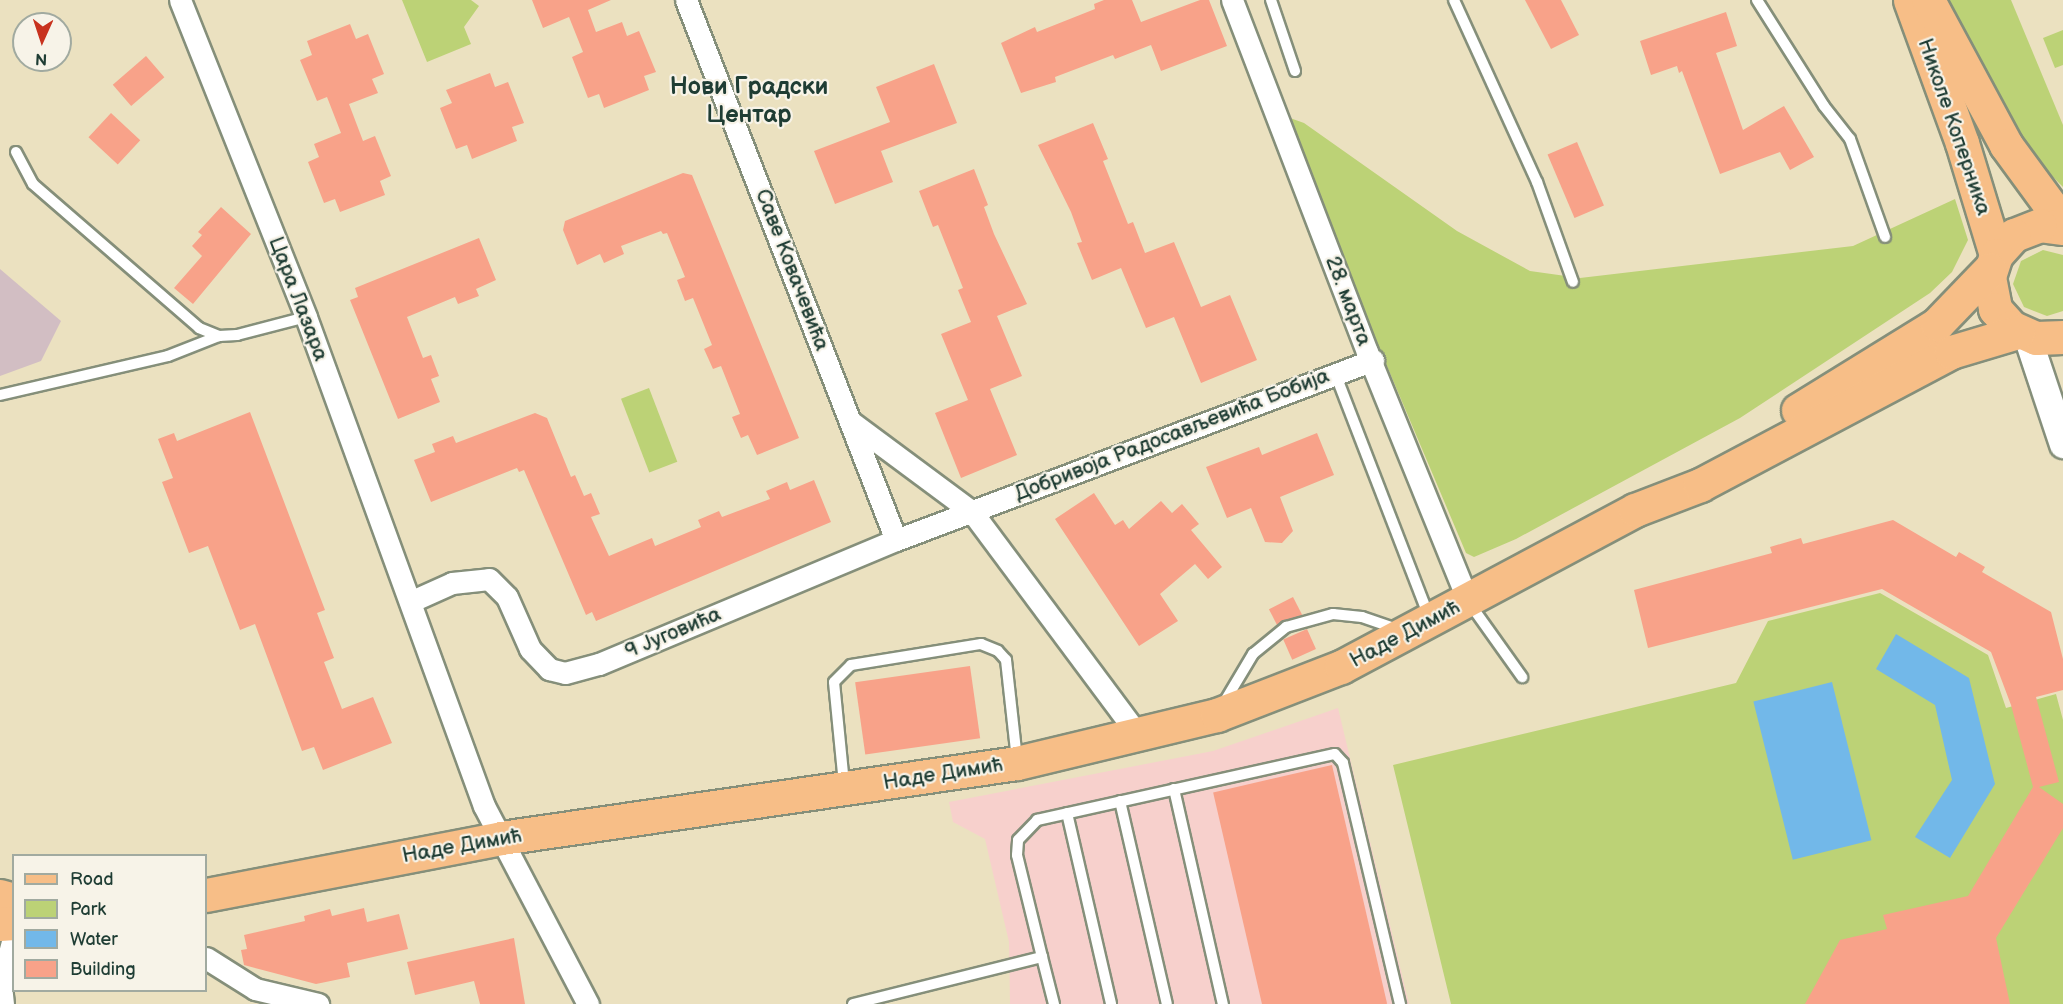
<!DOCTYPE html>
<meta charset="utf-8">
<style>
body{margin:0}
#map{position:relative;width:2063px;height:1004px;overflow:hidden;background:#ebe1c0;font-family:"Balsamiq Sans",sans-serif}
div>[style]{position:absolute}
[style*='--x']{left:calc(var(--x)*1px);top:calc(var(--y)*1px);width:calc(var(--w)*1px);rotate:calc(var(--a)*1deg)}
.built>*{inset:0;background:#f7d0cc}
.industrial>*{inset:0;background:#d2bec3}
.green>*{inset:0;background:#bcd276;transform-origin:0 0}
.water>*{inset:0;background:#72b8e9;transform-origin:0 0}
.building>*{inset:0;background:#f8a289;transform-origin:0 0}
.roads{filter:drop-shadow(2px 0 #858f7a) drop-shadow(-2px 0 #858f7a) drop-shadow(0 2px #858f7a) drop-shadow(0 -2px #858f7a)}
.service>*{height:10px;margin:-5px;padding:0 5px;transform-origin:5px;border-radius:5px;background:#fff}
.minor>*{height:21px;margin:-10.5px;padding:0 10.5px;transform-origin:10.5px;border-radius:10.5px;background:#fff}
.tertiary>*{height:27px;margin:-13.5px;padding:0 13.5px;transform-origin:13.5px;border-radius:13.5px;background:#fff}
.primary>*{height:33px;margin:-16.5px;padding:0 16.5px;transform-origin:16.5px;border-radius:16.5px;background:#f7be87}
span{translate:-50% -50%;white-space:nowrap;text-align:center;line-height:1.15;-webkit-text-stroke:4.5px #f7f3e8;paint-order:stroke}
.street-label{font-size:21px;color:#1f3d34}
.quarter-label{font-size:24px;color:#1f3d34;font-weight:700}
.legend{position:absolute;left:12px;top:854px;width:195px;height:138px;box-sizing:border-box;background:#f7f3e8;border:2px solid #a1aaa0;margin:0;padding:8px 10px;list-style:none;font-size:18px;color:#1f3d34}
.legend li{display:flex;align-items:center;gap:12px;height:30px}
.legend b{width:30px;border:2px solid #a1aaa0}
.north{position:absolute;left:12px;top:12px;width:60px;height:60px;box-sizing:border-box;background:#f7f3e8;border:2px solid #a1aaa0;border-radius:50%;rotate:183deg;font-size:16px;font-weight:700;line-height:24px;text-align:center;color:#1f3d34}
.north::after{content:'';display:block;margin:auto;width:21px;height:27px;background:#c8321e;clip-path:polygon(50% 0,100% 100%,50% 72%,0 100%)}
</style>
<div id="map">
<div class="built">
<i style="clip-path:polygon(1338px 708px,1409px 1004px,1010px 1004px,1009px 942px,985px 839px,953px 822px,949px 802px,1213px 751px)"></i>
</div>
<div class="industrial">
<i style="clip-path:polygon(0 269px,61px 321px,41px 361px,0 376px)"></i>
</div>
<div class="green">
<i style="clip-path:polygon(402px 0,471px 0,479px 6px,464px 27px,471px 44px,427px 62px)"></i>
<i style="clip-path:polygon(1945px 0,2011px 0,2063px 125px,2063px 187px,2034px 158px,1998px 100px)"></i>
<i style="clip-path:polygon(2063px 30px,2063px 65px,2055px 68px,2043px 38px)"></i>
<i style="clip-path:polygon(1290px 118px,1304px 123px,1457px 231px,1530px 271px,1580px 278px,1853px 246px,1955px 199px,1968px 240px,1952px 272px,1930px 293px,1740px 418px,1516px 539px,1474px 557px,1466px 553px,1376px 340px)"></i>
<i style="clip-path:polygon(2043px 250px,2063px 255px,2063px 311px,2047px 316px,2024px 307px,2013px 284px,2021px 261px)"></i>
<i style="left:649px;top:388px;width:79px;height:30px;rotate:69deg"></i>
<i style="clip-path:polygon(1880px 593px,1988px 655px,2006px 708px,2056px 694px,2063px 720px,2063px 1004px,1451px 1004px,1393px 765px,1736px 683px,1768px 621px)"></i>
</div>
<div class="water">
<i style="clip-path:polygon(1896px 634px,1969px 678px,1995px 784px,1950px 858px,1915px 837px,1952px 780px,1935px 705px,1876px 669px)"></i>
<i style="left:1832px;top:682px;width:163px;height:81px;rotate:76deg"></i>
</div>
<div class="building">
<i style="clip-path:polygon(532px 0,611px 0,588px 10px,596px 32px,622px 22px,627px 36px,639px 31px,656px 72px,644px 76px,649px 90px,604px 108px,599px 94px,588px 98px,572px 57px,583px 52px,569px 17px,543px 28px)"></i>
<i style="clip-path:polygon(1104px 0,1132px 0,1141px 22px,1200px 0,1209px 0,1227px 46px,1161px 71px,1151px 45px,1115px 59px,1113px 55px,1055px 77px,1056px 82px,1021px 93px,1001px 43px,1035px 27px,1037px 32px,1095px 9px,1094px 4px)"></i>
<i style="clip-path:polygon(1525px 0,1561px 0,1579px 35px,1551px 49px)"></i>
<i style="clip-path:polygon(1726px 12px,1737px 46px,1716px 53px,1743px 130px,1784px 106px,1814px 157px,1790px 170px,1780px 152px,1720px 174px,1682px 71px,1679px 73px,1677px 66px,1651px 75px,1640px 41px)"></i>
<i style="clip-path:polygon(350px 24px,356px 39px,368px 34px,384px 74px,372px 79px,378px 93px,349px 104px,363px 141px,375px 136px,391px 176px,380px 181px,385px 195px,340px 212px,335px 199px,324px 203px,308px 162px,319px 157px,314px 144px,341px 133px,327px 97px,317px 101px,300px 60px,312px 55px,307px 41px)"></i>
<i style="left:146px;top:56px;width:28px;height:44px;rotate:49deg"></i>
<i style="clip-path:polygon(934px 64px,957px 123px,881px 151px,893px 182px,835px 204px,814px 151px,890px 122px,876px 87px)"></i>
<i style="clip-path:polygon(490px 73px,495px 87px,508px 82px,524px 123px,512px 127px,517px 141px,472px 159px,467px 145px,456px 149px,440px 108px,452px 103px,446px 90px)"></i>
<i style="left:111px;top:113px;width:40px;height:33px;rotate:43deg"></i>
<i style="clip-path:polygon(1093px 123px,1108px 159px,1103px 161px,1128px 224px,1133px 222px,1145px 253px,1174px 242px,1201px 307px,1230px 295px,1257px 360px,1201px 383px,1174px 317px,1146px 328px,1121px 268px,1092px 280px,1077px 243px,1082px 242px,1071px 212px,1038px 145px)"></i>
<i style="left:1577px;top:142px;width:69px;height:32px;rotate:67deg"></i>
<i style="clip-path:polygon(974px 169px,988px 205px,984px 207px,994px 234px,1027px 304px,997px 316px,1022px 376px,990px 389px,1017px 455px,961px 478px,935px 413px,968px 400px,941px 334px,971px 322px,958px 290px,963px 288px,938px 225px,933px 227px,919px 191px)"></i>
<i style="clip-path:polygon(683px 173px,692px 175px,799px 438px,757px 455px,748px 435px,741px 438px,732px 417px,740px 414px,721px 366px,713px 369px,704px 349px,712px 345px,693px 298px,685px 301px,677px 280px,685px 277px,667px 233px,663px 234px,661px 231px,621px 246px,624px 254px,604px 263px,600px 254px,577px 265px,563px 230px,565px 221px)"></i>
<i style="clip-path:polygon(221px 207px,251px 234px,193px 304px,174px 288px,202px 256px,192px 246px,202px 235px,198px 232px)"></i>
<i style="clip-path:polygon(479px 238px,496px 280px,476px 289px,479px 296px,458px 304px,455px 297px,407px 317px,423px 358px,431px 355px,439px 376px,431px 379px,440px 402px,398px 419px,350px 300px,358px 297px,355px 288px)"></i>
<i style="clip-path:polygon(250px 412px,325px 610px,317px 613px,334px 658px,324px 662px,342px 709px,373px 697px,392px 743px,323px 770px,314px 747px,302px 751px,255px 624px,240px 630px,208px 546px,189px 553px,162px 482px,173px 478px,158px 439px,174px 433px,177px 441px)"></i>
<i style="clip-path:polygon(535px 413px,547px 418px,571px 477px,575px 475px,584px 496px,591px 493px,600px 514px,591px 517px,609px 556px,652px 538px,655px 546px,701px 527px,698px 520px,719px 511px,722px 517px,770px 499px,766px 491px,787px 482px,790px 490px,814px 480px,831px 522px,596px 621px,592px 612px,586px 615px,524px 470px,519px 472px,517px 468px,431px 502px,414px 460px,435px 452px,432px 444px,453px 436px,456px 443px)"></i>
<i style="clip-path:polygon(1317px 433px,1334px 475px,1280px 497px,1293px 531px,1282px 543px,1265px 542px,1251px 508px,1227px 518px,1206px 467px,1259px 447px,1262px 455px)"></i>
<i style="clip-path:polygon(1094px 493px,1115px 525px,1123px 520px,1129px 529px,1161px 501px,1172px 513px,1182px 504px,1199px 524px,1191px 530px,1222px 567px,1208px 579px,1195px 564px,1160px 594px,1178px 621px,1139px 646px,1055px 519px)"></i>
<i style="clip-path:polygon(1893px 520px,1956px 557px,1959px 552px,1985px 567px,1982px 572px,2051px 612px,2063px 659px,2063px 690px,2036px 697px,2059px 782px,2039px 787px,2063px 804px,2063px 828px,1996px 938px,2010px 1004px,1805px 1004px,1840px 940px,1887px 929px,1883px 915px,1968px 896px,2033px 787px,2011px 705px,1991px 652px,1882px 589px,1648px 648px,1634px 590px,1772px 553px,1770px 547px,1801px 538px,1803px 544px)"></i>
<i style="left:1293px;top:597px;width:20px;height:27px;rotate:63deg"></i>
<i style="left:1307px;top:629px;width:22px;height:26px;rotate:66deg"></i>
<i style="left:970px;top:666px;width:73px;height:116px;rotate:82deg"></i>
<i style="left:1332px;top:765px;width:245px;height:122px;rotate:77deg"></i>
<i style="clip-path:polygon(364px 908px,367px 922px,399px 914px,408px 949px,347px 963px,350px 977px,316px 984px,244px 965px,241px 950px,247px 949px,244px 935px,305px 921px,304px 916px,330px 909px,332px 916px)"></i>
<i style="clip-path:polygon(514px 938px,525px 1004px,480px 1004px,474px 981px,415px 995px,407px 962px)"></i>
</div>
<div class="roads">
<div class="service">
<i style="--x:1271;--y:0;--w:75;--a:71.3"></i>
<i style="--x:1454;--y:0;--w:200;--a:65.5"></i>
<i style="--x:1537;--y:182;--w:106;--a:70.2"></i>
<i style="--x:1757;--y:0;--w:125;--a:57.7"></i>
<i style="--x:1824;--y:106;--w:42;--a:51.8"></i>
<i style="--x:1850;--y:139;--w:104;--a:70.3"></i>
<i style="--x:16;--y:152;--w:36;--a:62"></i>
<i style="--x:33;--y:184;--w:220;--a:40.9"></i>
<i style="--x:199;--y:328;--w:22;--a:22"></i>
<i style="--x:219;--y:336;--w:18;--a:-3"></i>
<i style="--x:237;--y:335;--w:71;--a:-14.6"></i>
<i style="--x:1335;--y:373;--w:261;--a:68.9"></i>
<i style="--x:0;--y:395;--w:172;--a:-13.1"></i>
<i style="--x:168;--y:356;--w:55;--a:-21.4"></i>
<i style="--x:1470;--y:604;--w:90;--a:54.5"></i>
<i style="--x:1222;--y:706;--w:61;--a:-59.2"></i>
<i style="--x:1253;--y:654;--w:43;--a:-39.3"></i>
<i style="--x:1286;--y:627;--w:49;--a:-15.5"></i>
<i style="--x:1333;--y:614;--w:29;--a:6"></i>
<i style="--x:1362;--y:617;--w:37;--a:19"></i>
<i style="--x:844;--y:784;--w:102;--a:-95.6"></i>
<i style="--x:834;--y:682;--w:24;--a:-45"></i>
<i style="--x:851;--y:665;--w:132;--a:-9.2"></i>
<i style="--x:981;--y:644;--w:18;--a:22"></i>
<i style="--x:998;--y:651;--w:12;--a:48"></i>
<i style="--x:1006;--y:660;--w:100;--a:83.7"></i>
<i style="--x:1174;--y:789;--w:221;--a:77.2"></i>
<i style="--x:1120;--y:801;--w:208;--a:77"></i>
<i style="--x:1067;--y:813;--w:196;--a:77"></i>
<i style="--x:1042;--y:957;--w:105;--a:-103.8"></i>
<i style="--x:1017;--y:855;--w:15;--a:-86"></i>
<i style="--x:1018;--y:840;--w:28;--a:-46"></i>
<i style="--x:1037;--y:820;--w:305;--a:-12.5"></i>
<i style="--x:1335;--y:754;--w:12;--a:48"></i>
<i style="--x:1343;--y:763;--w:248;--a:76.7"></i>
<i style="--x:853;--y:1004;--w:195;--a:-14"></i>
<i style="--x:1042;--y:957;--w:49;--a:75.7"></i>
</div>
<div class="minor">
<i style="--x:180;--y:0;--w:341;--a:68.3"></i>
<i style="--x:306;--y:317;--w:520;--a:70"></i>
<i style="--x:484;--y:806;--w:224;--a:62.3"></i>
<i style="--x:686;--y:0;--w:579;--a:68.75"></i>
<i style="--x:1232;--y:0;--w:377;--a:69"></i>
<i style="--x:1367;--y:352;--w:269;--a:67.9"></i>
<i style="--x:851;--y:422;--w:151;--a:36.6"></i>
<i style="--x:972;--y:512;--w:281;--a:53.3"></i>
<i style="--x:412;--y:601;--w:44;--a:-24.2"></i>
<i style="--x:452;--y:583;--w:37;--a:-6"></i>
<i style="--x:489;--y:579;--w:25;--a:45"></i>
<i style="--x:507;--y:597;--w:57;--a:66.1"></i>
<i style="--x:530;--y:649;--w:28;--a:46"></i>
<i style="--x:549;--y:669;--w:16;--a:14"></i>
<i style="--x:565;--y:673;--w:35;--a:-15"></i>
<i style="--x:599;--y:664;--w:322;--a:-22.7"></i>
<i style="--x:896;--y:540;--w:510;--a:-20.67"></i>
<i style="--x:206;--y:958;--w:58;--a:32.3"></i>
<i style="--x:255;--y:989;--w:65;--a:13.4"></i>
<i style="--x:3;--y:1004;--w:20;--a:-96"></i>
<i style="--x:1;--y:984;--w:52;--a:-75.4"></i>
</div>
<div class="tertiary">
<i style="--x:2027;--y:336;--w:114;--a:71.6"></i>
</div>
<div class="primary">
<i style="--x:1910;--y:0;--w:152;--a:70"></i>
<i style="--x:1962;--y:143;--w:117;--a:73.1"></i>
<i style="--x:1928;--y:0;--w:165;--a:61.7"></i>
<i style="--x:2006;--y:145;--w:97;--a:53.8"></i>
<i style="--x:2063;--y:228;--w:23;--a:-173"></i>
<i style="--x:2040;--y:225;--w:28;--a:159"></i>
<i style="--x:2014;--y:235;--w:27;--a:132"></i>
<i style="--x:1996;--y:255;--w:23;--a:108"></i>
<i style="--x:1989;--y:277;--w:33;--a:79"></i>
<i style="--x:1995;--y:309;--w:24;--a:48"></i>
<i style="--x:2011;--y:327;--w:27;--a:24"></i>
<i style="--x:2036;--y:338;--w:27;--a:-2"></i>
<i style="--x:1798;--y:410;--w:163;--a:-31.7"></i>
<i style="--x:1937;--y:324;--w:76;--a:-46.1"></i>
<i style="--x:206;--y:895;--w:300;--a:-10.9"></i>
<i style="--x:501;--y:838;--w:521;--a:-8.27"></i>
<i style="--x:1017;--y:763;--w:206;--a:-13.5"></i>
<i style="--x:1217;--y:715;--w:133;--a:-21.2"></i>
<i style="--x:1341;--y:667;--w:333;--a:-28.1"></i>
<i style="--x:1635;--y:510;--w:70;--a:-21"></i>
<i style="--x:1700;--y:485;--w:284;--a:-27.9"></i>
<i style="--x:1951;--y:352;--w:70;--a:-16.6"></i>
<i style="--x:0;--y:896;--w:15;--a:16"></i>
<i style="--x:0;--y:924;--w:14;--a:-4"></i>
</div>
</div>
<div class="street-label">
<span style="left:1954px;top:127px;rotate:71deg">Николе Коперника</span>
<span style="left:792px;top:270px;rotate:69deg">Саве Ковачевића</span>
<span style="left:298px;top:299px;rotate:69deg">Цара Лазара</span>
<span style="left:1348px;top:301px;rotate:69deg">28. марта</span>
<span style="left:1172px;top:435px;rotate:-21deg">Добривоја Радосављевића Бобија</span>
<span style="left:673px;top:633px;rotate:-23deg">9 Југовића</span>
<span style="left:1405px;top:634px;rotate:-28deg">Наде Димић</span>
<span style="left:943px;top:774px;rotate:-9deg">Наде Димић</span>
<span style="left:462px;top:846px;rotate:-10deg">Наде Димић</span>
</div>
<div class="quarter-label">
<span style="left:749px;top:101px">Нови Градски<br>Центар</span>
</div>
<ul class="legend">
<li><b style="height:8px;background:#f7be87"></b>Road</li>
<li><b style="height:16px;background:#bcd276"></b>Park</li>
<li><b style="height:16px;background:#72b8e9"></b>Water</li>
<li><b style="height:16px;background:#f8a289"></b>Building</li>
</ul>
<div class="north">N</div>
</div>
